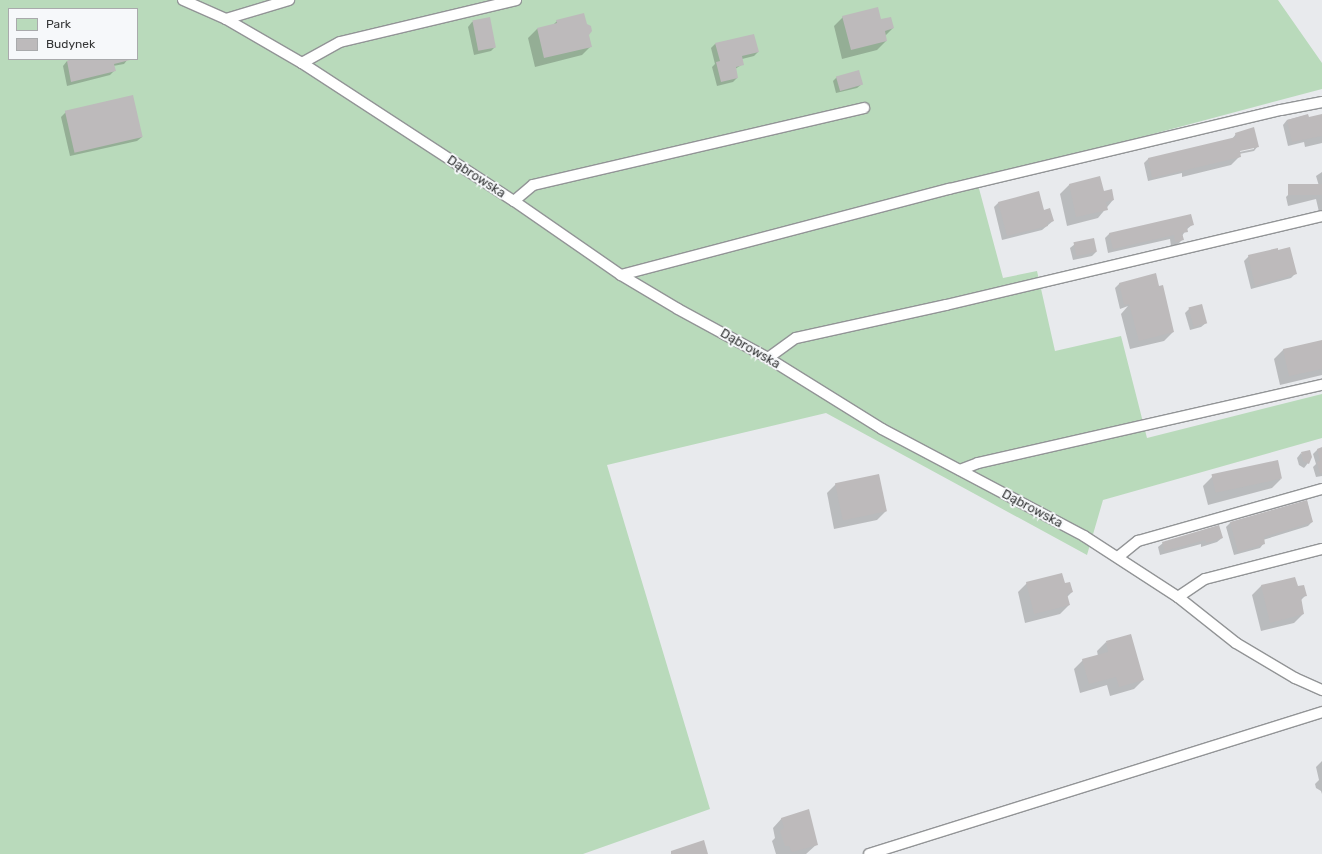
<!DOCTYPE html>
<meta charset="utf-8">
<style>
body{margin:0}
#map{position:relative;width:1322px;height:854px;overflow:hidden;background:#e8eaed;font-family:Rubik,sans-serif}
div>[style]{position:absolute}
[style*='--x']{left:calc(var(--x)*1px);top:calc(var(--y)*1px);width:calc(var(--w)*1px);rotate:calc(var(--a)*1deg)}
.green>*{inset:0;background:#b9dabb}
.shadow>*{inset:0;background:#0003}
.building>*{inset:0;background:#bdbabb;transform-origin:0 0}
.roads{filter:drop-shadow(1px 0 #929496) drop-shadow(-1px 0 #929496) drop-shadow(0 1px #929496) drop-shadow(0 -1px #929496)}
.service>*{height:10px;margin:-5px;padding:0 5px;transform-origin:5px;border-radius:5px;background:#fff}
span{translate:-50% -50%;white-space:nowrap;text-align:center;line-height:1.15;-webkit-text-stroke:4px #f6f8fa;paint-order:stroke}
.street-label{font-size:13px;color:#353637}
.legend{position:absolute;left:8px;top:8px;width:130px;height:52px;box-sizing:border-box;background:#f6f8fa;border:1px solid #a9aaac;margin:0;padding:5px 7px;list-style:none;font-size:12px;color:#353637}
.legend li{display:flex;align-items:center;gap:8px;height:20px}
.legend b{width:20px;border:1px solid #a9aaac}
</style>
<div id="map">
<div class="green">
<i style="clip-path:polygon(evenodd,0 0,1278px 0,1322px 63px,1322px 89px,977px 181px,1003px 278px,1037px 271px,1055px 351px,1121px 336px,1147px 438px,1322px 394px,1322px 438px,1103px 500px,1087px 555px,826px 413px,607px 465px,710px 809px,583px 854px,0 854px,0 0,9px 9px,137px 9px,137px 59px,9px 59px,9px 9px)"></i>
</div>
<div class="shadow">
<i style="clip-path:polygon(843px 17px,881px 20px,893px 28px,885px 36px,886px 41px,877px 50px,842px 59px,834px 26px)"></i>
<i style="clip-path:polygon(489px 18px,495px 47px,491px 51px,474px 55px,468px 27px,472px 22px)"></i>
<i style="clip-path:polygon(557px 21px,588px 35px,591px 46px,582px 55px,535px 67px,528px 38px,537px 29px,553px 25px)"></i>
<i style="clip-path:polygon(715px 44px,758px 52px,754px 56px,742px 59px,743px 64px,735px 69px,737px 78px,733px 82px,717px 86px,712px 67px,715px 64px,711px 48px)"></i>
<i style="clip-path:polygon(77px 59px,128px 59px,124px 64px,113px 66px,114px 71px,110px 75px,67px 86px,63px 66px,67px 61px)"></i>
<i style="clip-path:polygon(837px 77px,862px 84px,857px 88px,836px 93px,833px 81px)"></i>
<i style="clip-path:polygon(66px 112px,142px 137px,137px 141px,70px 156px,61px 117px)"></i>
<i style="clip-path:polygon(1307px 115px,1308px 119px,1322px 115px,1322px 143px,1305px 147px,1304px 142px,1288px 146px,1283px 125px,1287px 120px)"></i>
<i style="clip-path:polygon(evenodd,1236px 134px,1258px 146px,1254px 151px,1239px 154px,1240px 156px,1231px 165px,1182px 177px,1182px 173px,1148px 181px,1144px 163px,1148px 159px,1232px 139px,1236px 134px,1254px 147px,1254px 149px,1235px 153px,1235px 151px,1254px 147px)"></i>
<i style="clip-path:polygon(1322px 172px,1322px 211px,1319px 212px,1316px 199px,1288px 206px,1286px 197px,1290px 193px,1319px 186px,1316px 176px)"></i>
<i style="clip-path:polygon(1069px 185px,1103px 193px,1113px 200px,1098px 218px,1067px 226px,1060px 194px)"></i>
<i style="clip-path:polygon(998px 203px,1043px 211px,1053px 221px,1042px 230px,1002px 240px,994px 207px)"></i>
<i style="clip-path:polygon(1192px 225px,1186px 230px,1182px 236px,1182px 240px,1178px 244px,1171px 246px,1170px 239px,1108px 253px,1105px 238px,1109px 234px)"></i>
<i style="clip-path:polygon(1075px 244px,1096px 252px,1092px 256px,1073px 260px,1070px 248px)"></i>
<i style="clip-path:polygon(1249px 256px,1296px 273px,1291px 278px,1251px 289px,1244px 261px)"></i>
<i style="clip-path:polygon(1155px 275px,1173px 332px,1164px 341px,1130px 349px,1121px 314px,1128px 306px,1120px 309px,1115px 288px,1119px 284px)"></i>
<i style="clip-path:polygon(1190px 308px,1206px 323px,1201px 327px,1190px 330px,1185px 313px)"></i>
<i style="clip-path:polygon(1322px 341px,1322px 375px,1280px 385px,1274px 359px,1283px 350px)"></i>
<i style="clip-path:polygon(1322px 448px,1322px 476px,1316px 477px,1313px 467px,1316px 464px,1313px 454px,1317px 450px)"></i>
<i style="clip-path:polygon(1301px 453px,1308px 463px,1304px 468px,1299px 465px,1297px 458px)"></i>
<i style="clip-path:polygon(1212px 477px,1281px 479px,1272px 488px,1208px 505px,1203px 486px)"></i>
<i style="clip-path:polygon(836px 484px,886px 511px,877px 520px,834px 529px,827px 493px)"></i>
<i style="clip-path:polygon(1307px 501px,1312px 522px,1308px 526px,1263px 540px,1264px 543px,1260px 548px,1234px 555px,1226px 527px,1230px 523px)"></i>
<i style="clip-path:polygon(1222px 538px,1217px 542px,1201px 547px,1201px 544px,1160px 555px,1158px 547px,1163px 543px)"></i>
<i style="clip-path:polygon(1027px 583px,1065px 585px,1072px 592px,1067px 597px,1069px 605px,1060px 614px,1025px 623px,1018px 592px)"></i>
<i style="clip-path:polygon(1261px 586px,1297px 587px,1305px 596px,1300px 601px,1303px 614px,1294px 623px,1261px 631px,1252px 595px)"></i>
<i style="clip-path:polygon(1106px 642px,1143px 680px,1134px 689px,1110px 696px,1107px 685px,1080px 693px,1074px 669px,1083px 660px,1098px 656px,1097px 651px)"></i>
<i style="clip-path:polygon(1322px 761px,1322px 794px,1321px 791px,1316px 788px,1315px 784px,1319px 780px,1316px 767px)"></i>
<i style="clip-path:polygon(782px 818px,817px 844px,806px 854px,776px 854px,772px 841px,775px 838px,773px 828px)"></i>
</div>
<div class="building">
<i style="clip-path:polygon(878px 7px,881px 19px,891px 17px,894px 28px,885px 31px,887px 41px,851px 50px,842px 16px)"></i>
<i style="clip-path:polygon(584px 13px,587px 24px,591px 26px,592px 31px,589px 35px,592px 47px,544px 58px,537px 28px,557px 23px,556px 20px)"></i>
<i style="left:490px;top:17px;width:31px;height:18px;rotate:79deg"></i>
<i style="clip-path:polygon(754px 34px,759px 52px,742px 56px,744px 65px,736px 67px,738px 78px,721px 82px,716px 62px,720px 61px,715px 43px)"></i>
<i style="clip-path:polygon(73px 59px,130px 59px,130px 60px,114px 64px,116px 71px,71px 82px,67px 61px)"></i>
<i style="left:859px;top:70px;width:15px;height:24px;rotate:74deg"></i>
<i style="left:133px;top:95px;width:43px;height:70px;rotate:77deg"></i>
<i style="clip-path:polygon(1308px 114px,1309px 117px,1322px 114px,1322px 136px,1292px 142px,1287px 120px)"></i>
<i style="clip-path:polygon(1254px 127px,1259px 147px,1240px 151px,1241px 157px,1152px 178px,1148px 158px,1236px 137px,1235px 133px)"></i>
<i style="clip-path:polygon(1100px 176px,1104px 191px,1112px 189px,1114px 200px,1106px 202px,1108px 210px,1076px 217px,1069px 184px)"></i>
<i style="left:1322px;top:184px;width:11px;height:34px;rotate:90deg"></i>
<i style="clip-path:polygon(1039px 191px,1044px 210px,1050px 208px,1054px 221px,1047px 223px,1048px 226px,1007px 236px,998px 202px)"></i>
<i style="clip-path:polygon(1191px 214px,1194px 225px,1187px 227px,1188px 232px,1182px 233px,1184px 240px,1175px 242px,1174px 235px,1113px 249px,1109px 233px)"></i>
<i style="left:1094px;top:238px;width:14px;height:21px;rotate:78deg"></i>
<i style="clip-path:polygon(1290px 247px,1297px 274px,1255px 286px,1248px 255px,1278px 248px,1278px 250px)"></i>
<i style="clip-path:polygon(1156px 273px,1159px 286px,1163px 285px,1174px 332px,1139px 341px,1129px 304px,1124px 305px,1119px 283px)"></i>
<i style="left:1202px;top:304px;width:20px;height:14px;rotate:75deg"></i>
<i style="clip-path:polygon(1322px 340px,1322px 369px,1289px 376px,1283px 349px)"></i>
<i style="clip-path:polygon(1322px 447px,1322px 473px,1320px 474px,1317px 462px,1320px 461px,1317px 449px)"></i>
<i style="clip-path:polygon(1310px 450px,1312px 457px,1309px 464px,1303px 461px,1301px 452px)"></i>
<i style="left:1278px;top:460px;width:19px;height:68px;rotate:78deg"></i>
<i style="left:879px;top:474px;width:38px;height:45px;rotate:78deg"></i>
<i style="clip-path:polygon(1307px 500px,1313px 522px,1264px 537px,1265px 544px,1238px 552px,1230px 522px)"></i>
<i style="clip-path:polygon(1219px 525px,1223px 538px,1206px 543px,1205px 540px,1165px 551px,1162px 542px)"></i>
<i style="clip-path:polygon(1062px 573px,1065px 583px,1070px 582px,1073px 592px,1067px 594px,1070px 605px,1034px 614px,1026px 582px)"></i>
<i style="clip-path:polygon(1295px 577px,1298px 586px,1304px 585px,1307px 596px,1301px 597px,1304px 614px,1270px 623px,1261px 585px)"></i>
<i style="clip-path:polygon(1131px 634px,1144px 680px,1119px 687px,1116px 677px,1089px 684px,1082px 659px,1108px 652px,1106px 641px)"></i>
<i style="clip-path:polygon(809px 809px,818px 845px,792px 852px,789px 846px,785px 846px,780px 831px,784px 828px,781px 818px)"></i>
<i style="clip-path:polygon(704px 840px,708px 854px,671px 854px,671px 851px)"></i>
</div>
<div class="roads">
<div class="service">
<i style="--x:183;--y:0;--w:47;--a:23.8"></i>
<i style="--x:226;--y:19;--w:88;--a:30.1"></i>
<i style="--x:302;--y:63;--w:253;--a:33.1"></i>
<i style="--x:514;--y:201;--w:130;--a:34.7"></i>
<i style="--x:621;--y:275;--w:66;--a:30.8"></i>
<i style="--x:678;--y:309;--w:102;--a:28.6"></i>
<i style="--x:768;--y:358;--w:134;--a:31.9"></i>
<i style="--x:882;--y:429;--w:229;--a:27.9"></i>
<i style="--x:1084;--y:536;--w:112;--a:33"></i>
<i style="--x:1178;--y:597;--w:74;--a:38.4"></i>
<i style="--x:1236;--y:643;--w:69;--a:30.7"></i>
<i style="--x:1295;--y:678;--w:30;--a:24"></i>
<i style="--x:226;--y:19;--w:66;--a:-16.8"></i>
<i style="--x:302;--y:63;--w:43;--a:-28.9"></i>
<i style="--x:340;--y:42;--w:181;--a:-13.4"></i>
<i style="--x:514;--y:201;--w:25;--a:-40"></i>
<i style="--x:533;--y:185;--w:340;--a:-13.1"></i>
<i style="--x:621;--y:275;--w:339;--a:-14.7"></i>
<i style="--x:949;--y:189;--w:341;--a:-13.4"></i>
<i style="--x:1281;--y:110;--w:42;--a:-11"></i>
<i style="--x:768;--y:358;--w:34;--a:-36"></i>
<i style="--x:796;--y:338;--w:154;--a:-12.4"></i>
<i style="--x:946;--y:305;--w:386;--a:-13.3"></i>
<i style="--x:960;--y:470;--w:19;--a:-21"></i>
<i style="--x:978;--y:463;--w:353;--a:-12.8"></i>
<i style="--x:1118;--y:557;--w:26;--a:-39"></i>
<i style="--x:1138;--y:541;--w:191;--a:-15.8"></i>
<i style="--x:1178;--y:597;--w:32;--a:-34"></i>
<i style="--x:1205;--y:579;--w:121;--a:-14.4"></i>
<i style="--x:869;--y:854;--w:475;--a:-17.4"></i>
</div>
</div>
<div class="street-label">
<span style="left:476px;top:177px;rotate:33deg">Dąbrowska</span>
<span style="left:750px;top:349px;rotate:30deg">Dąbrowska</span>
<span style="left:1032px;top:509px;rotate:28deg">Dąbrowska</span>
</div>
<ul class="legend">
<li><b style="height:11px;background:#b9dabb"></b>Park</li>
<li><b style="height:11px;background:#bdbabb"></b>Budynek</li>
</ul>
</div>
